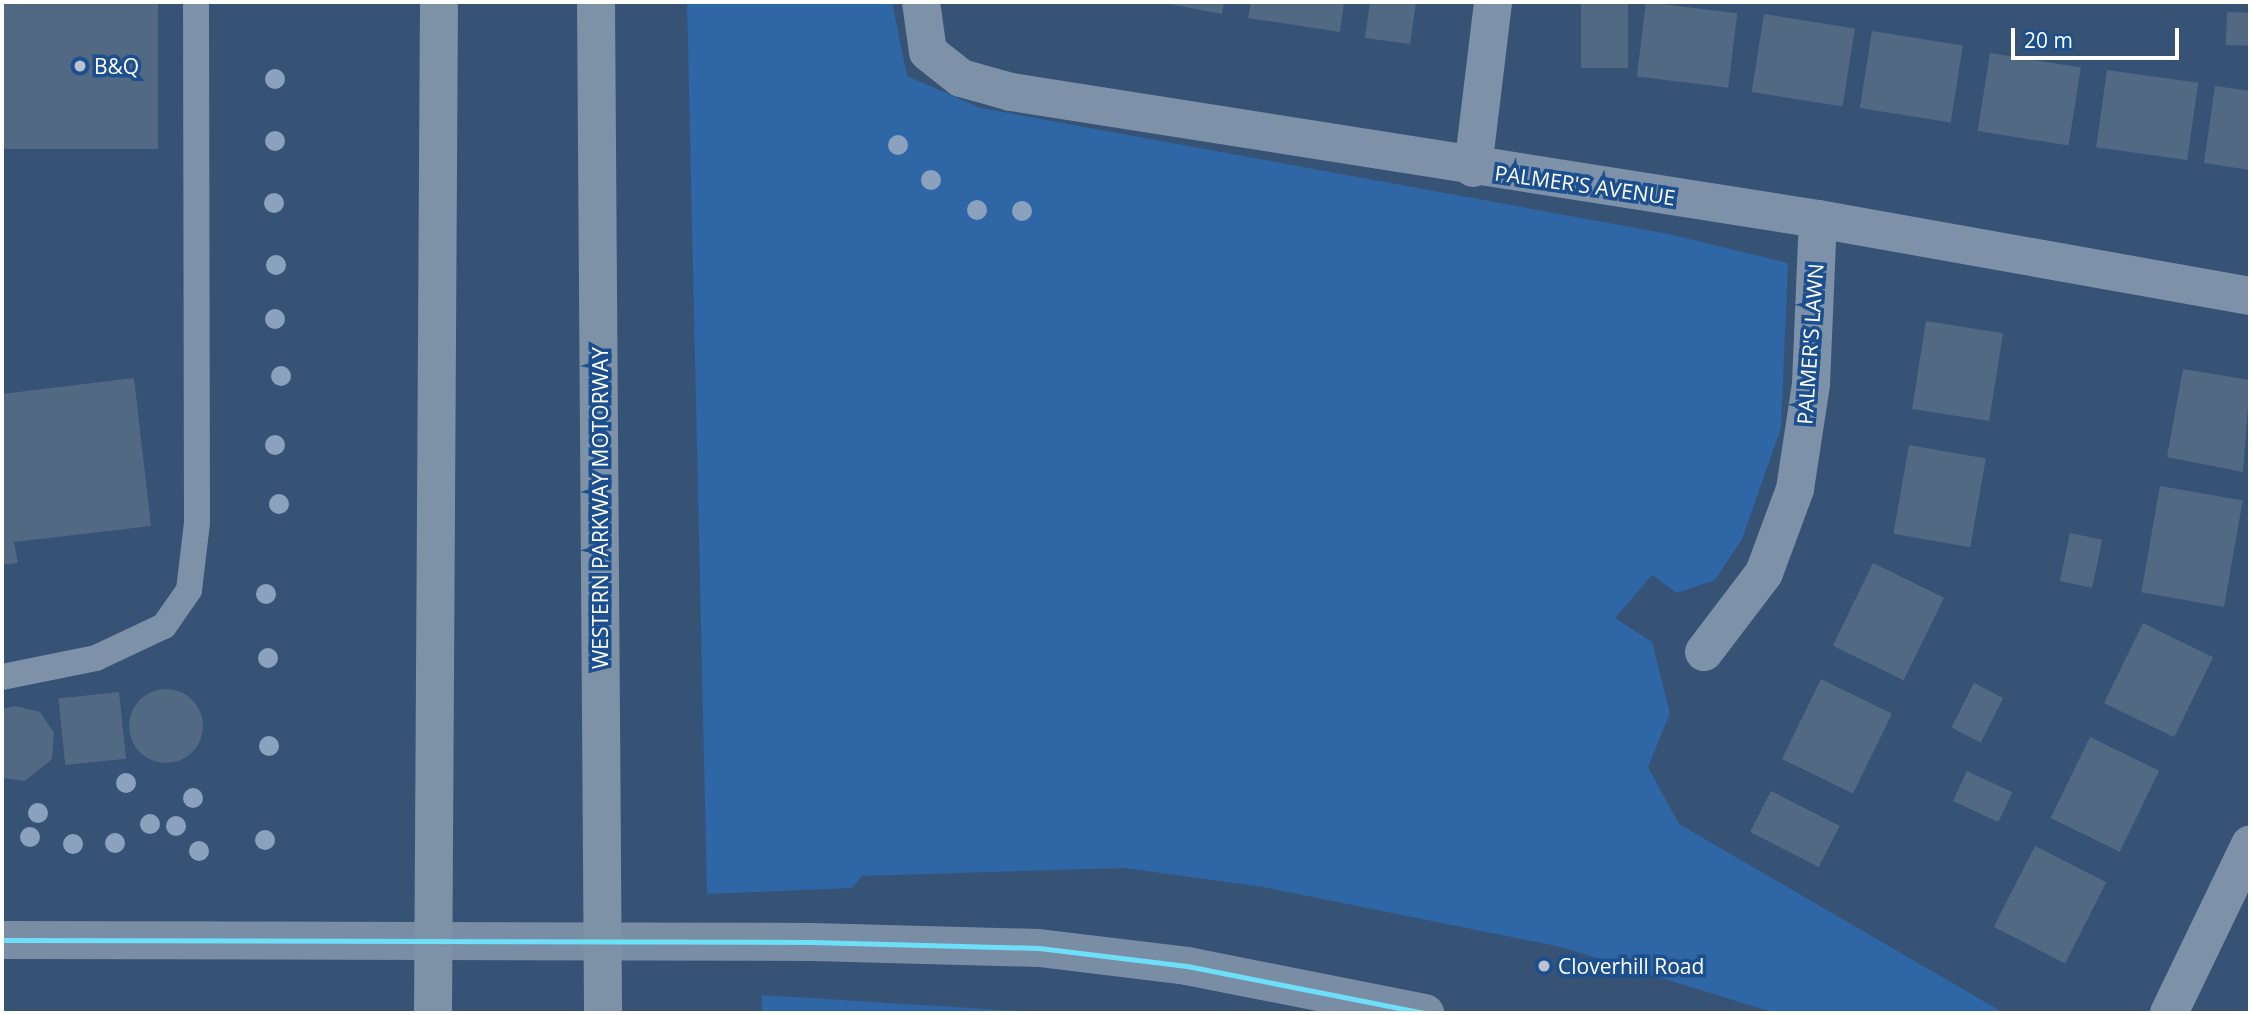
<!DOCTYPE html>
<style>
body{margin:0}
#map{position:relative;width:2252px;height:1015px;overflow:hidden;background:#365274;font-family:"Open Sans",sans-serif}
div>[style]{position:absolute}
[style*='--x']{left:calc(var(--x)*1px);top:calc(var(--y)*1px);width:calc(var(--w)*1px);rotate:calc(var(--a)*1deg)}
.green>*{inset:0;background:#2f66a5}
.building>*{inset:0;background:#526984;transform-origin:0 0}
.round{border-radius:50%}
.lane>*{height:26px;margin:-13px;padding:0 13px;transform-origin:13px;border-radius:13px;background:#7d92a8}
.street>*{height:38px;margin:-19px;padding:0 19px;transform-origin:19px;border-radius:19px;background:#7d92a8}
.secondary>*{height:38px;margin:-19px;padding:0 19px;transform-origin:19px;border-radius:19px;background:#798da4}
.highway>*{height:38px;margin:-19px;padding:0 19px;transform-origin:19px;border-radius:19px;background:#7e92a7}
.bus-1>*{height:5px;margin:-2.5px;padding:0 2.5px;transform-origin:2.5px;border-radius:2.5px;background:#6ddff8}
.trees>*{width:20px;height:20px;margin:-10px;border-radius:50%;background:#8aa2be}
.dots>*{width:19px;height:19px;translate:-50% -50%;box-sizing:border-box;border:4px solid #1b4f8f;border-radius:50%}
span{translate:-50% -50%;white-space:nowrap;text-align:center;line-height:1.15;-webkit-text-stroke:7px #1b4f8f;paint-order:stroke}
.poi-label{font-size:21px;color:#fff}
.left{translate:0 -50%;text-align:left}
.street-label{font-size:21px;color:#fff}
.frame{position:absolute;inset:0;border:4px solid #fff;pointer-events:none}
.scale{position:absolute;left:2011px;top:28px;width:168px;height:32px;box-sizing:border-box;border:4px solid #fff;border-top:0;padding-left:9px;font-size:21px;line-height:24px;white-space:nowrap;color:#fff;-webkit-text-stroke:5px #1b4f8f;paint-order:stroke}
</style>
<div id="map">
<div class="green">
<i style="clip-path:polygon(687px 2px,892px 2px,907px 76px,981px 108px,1669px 234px,1788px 263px,1781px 428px,1742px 539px,1715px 580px,1677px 593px,1652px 575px,1615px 618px,1652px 642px,1670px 713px,1648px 767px,1679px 824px,2004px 1013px,1775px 1013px,1561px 947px,1263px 887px,1124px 868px,862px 876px,852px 888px,707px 894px)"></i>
<i style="clip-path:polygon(762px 995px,1050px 1013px,762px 1013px)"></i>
</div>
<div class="building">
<i style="left:2px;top:2px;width:156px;height:147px"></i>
<i style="clip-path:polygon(1159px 2px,1224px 2px,1222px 14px)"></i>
<i style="clip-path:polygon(1251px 2px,1344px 2px,1340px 32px,1248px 18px)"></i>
<i style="clip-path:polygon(1370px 2px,1416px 2px,1410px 44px,1365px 38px)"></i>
<i style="left:1581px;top:2px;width:47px;height:66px"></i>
<i style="left:1646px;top:2px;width:92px;height:75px;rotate:7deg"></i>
<i style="left:2227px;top:12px;width:23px;height:33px;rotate:2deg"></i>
<i style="left:1764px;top:14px;width:92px;height:79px;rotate:9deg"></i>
<i style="left:1872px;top:31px;width:92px;height:78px;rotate:9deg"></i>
<i style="left:1990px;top:53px;width:92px;height:79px;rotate:9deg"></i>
<i style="left:2107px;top:70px;width:92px;height:78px;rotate:8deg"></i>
<i style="clip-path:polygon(2215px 86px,2250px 91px,2250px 170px,2204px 163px)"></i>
<i style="left:1926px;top:321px;width:78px;height:89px;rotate:9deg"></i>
<i style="clip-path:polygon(2183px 369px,2250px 380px,2243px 472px,2167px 457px)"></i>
<i style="clip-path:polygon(134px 378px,151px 526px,14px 542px,18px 563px,2px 565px,2px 394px)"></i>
<i style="left:1909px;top:445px;width:78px;height:90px;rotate:10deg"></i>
<i style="left:2160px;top:486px;width:84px;height:108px;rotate:10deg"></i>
<i style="left:2070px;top:533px;width:33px;height:49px;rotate:12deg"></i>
<i style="left:1873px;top:563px;width:79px;height:92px;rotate:26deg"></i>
<i style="left:2143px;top:623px;width:78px;height:89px;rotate:26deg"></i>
<i style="left:1821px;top:679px;width:79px;height:89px;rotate:26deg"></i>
<i style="left:1974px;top:683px;width:33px;height:50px;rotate:27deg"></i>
<i class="round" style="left:129px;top:689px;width:74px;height:74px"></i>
<i style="left:119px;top:692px;width:67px;height:61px;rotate:84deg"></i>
<i style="clip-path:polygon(15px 706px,40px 712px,54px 733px,52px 759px,25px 781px,2px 778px,2px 709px)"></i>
<i style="left:2090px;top:737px;width:77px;height:90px;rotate:26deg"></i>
<i style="left:1967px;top:771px;width:50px;height:33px;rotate:25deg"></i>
<i style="left:1771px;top:791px;width:77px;height:46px;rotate:27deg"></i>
<i style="left:2035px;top:846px;width:80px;height:91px;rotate:27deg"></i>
</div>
<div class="lane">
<i style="--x:2;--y:677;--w:96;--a:-11.4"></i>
<i style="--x:96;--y:658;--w:75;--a:-25.2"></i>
<i style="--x:164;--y:626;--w:44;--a:-55.2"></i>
<i style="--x:189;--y:590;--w:67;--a:-83.2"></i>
<i style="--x:197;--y:523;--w:521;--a:-90.11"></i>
</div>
<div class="street">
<i style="--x:921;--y:2;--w:50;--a:82"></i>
<i style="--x:928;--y:52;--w:42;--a:38.2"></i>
<i style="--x:961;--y:78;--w:52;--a:15.6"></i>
<i style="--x:1011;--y:92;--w:817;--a:8.94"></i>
<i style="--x:1818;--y:219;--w:439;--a:10.1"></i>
<i style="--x:1473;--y:168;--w:167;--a:-83.1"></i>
<i style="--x:1704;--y:652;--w:99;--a:-52.8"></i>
<i style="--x:1764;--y:573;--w:90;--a:-69.7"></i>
<i style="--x:1795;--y:489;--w:106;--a:-81.3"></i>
<i style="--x:1811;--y:384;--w:165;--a:-87.6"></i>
<i style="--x:2169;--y:1013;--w:187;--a:-64.3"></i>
</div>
<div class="secondary">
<i style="--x:2;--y:940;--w:810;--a:0.14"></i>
<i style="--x:812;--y:942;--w:227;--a:1.5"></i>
<i style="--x:1039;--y:948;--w:149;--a:6.9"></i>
<i style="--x:1187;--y:966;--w:243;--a:11.2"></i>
</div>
<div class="highway">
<i style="--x:596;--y:2;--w:1011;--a:89.6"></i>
<i style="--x:433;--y:1013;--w:1011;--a:-89.66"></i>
</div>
<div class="bus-1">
<i style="--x:2;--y:940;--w:810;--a:0.14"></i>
<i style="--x:812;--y:942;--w:227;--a:1.5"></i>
<i style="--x:1039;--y:948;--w:149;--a:6.9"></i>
<i style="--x:1187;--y:966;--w:243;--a:11.2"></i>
</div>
<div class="trees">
<i style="left:275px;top:79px"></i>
<i style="left:275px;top:141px"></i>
<i style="left:898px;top:145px"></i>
<i style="left:931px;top:180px"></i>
<i style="left:274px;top:203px"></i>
<i style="left:977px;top:210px"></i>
<i style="left:1022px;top:211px"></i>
<i style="left:276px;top:265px"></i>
<i style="left:275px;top:319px"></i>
<i style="left:281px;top:376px"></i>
<i style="left:275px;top:445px"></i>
<i style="left:279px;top:504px"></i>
<i style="left:266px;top:594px"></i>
<i style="left:268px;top:658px"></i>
<i style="left:269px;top:746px"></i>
<i style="left:126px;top:783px"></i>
<i style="left:193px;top:798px"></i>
<i style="left:38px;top:813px"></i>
<i style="left:150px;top:824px"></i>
<i style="left:176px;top:826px"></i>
<i style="left:30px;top:837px"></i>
<i style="left:265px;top:840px"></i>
<i style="left:115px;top:843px"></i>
<i style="left:73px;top:844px"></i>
<i style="left:199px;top:851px"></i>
</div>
<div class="dots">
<i style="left:80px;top:66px;background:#b9c2ce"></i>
<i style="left:1544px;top:966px;background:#b9c2ce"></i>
</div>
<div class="poi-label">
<span class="left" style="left:94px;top:66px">B&amp;Q</span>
<span class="left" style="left:1558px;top:966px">Cloverhill Road</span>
</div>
<div class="street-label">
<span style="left:1585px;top:185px;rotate:8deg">PALMER'S AVENUE</span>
<span style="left:1810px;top:344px;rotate:-86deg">PALMER'S LAWN</span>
<span style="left:600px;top:508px;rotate:-90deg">WESTERN PARKWAY MOTORWAY</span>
</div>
<div class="frame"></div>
<div class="scale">20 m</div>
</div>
